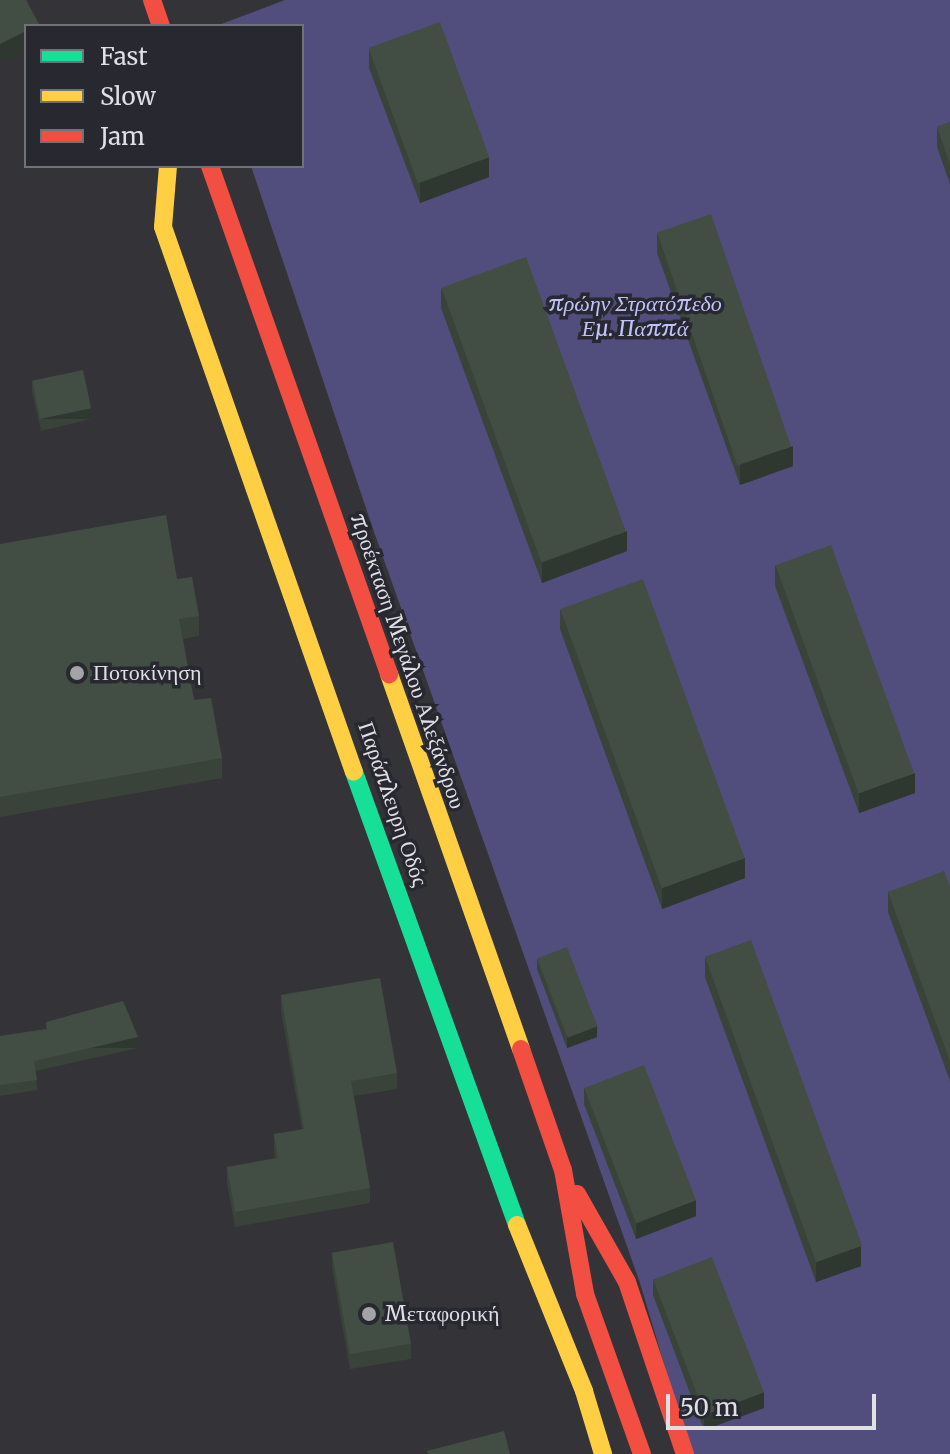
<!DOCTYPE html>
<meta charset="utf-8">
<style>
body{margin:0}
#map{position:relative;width:950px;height:1454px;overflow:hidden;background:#343438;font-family:Merriweather,serif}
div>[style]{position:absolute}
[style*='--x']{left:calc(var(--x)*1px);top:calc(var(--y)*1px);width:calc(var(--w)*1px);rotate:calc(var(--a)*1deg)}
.green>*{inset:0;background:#514e7d}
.fast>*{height:18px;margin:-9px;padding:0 9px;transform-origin:9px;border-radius:9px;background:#16e098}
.slow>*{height:18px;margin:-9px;padding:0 9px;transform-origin:9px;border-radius:9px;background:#ffcf43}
.jam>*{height:18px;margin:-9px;padding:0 9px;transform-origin:9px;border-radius:9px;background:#f24e42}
.wall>*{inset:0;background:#39433a}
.shaded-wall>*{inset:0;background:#2e3730;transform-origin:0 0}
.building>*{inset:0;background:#424e44;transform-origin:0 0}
.dots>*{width:22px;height:22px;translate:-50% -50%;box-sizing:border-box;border:4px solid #282830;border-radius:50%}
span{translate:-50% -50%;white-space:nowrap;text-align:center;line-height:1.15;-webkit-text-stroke:7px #282830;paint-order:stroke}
.park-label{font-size:22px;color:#c1c1fe;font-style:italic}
.street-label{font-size:22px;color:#dfdfe5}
.poi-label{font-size:22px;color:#dfdfe5}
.left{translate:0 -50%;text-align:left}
.legend{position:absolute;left:24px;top:24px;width:280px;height:144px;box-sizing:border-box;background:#282830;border:2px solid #717178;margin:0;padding:10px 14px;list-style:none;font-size:24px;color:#dfdfe5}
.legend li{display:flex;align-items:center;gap:16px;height:40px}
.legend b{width:40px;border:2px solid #717178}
.scale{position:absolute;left:666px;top:1394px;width:210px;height:36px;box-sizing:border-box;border:4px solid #dfdfe5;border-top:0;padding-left:10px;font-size:24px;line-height:28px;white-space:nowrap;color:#dfdfe5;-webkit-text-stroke:6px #282830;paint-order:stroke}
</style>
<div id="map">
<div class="green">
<i style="clip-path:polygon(285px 0,950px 0,950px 1454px,691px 1454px,640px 1283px,373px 529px,251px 166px,302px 166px,302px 26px,216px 26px)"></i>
</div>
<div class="fast">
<i style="--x:354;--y:772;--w:481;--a:70.2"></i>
</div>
<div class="slow">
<i style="--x:168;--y:166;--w:61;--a:94.7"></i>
<i style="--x:163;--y:227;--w:577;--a:70.69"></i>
<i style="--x:389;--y:674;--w:398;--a:70.6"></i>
<i style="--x:517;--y:1225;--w:179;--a:68"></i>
<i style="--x:584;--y:1391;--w:66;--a:73.2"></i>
</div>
<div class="jam">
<i style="--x:152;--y:0;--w:28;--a:71"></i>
<i style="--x:210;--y:166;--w:539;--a:70.59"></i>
<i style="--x:521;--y:1049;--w:128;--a:70.9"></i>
<i style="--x:563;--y:1170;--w:126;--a:79.9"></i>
<i style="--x:585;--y:1294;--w:170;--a:70.4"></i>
<i style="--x:577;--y:1194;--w:101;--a:60.4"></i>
<i style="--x:627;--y:1282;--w:182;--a:71.4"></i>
</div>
<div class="wall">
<i style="clip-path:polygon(369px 48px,489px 177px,420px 203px,369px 68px)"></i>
<i style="clip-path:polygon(950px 122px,950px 184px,937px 147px,937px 127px)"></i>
<i style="clip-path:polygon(657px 233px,793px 466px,740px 485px,657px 253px)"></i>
<i style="clip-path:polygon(441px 288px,627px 551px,542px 583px,441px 308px)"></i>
<i style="clip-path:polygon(32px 382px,91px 419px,41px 431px,32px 392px)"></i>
<i style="clip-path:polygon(0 544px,177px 579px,199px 616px,199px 636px,183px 639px,194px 700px,222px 758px,222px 778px,0 817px)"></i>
<i style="clip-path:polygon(775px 565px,915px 793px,859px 813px,775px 586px)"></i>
<i style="clip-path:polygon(560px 609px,745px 878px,662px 909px,560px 629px)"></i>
<i style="clip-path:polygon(950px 887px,950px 1081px,888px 912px,888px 892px)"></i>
<i style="clip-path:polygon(705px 957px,861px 1266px,816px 1282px,705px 977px)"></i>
<i style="clip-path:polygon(537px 958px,597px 1037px,567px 1048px,537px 969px)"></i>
<i style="clip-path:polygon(281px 995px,397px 1073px,397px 1089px,354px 1096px,370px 1188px,370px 1203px,235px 1227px,227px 1183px,227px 1167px,275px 1158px,274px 1150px,274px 1134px,302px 1130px,281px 1011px)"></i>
<i style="clip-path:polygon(46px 1022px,138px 1048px,36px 1071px,37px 1090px,0 1096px,0 1036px,46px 1029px)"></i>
<i style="clip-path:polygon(584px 1088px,696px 1216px,636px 1239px,584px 1104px)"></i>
<i style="clip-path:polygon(332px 1252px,411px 1343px,411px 1359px,350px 1369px,332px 1268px)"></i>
<i style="clip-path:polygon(653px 1279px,764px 1408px,704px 1430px,653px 1295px)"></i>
</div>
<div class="shaded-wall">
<i style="clip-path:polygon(26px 31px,26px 50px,0 63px,0 44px)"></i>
<i style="clip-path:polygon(489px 157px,489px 177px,420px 203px,420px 183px)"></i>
<i style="left:91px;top:408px;width:11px;height:51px;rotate:90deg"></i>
<i style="clip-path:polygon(793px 446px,793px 466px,740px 485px,740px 465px)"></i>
<i style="clip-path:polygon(627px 531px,627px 551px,542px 583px,542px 563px)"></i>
<i style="clip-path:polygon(915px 773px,915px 793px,859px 813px,859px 793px)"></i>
<i style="clip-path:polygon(745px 858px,745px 878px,662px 909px,662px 888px)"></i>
<i style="clip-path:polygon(597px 1026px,597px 1037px,567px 1048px,567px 1037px)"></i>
<i style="left:138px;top:1037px;width:11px;height:107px;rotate:90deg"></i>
<i style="clip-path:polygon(696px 1200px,696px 1216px,636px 1239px,636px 1223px)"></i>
<i style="clip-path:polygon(861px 1246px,861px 1266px,816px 1282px,816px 1262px)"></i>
<i style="clip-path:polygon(764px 1392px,764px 1408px,704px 1430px,704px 1415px)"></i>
</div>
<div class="building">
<i style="clip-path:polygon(0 0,26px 0,39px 24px,35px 26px,26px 26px,26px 31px,0 44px)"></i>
<i style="left:440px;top:22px;width:144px;height:76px;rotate:70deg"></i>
<i style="clip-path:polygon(950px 122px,950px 164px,937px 127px)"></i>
<i style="left:711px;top:214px;width:246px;height:57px;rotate:71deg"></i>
<i style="left:526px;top:257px;width:292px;height:90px;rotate:70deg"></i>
<i style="left:83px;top:370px;width:39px;height:52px;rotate:78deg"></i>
<i style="clip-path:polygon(166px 515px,177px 579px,192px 577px,199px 616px,179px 619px,194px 700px,211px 698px,222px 758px,0 797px,0 544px)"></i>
<i style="left:831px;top:545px;width:243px;height:59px;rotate:70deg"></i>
<i style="left:643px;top:579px;width:297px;height:88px;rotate:70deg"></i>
<i style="clip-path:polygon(944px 871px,950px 887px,950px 1061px,888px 892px)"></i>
<i style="left:751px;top:940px;width:325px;height:49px;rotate:70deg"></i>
<i style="left:567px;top:947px;width:85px;height:32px;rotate:69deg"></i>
<i style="clip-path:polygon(380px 978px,397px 1073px,351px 1081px,370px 1188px,235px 1212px,227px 1167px,278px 1158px,274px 1134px,304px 1129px,281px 995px)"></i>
<i style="clip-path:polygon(123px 1001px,138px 1037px,34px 1061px,37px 1080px,0 1085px,0 1036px,47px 1029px,46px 1022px)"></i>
<i style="left:644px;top:1065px;width:145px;height:64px;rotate:69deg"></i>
<i style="left:393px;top:1242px;width:103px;height:62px;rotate:80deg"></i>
<i style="left:712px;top:1257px;width:145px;height:63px;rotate:69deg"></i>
<i style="clip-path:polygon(504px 1431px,510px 1454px,428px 1454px,427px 1451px)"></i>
</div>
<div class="dots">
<i style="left:77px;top:673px;background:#a3a3a8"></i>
<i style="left:369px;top:1314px;background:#a3a3a8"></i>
</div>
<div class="park-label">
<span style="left:635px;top:316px">πρώην Στρατόπεδο<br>Εμ. Παππά</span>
</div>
<div class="street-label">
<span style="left:408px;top:661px;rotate:71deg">προέκταση Μεγάλου Αλεξάνδρου</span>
<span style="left:393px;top:804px;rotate:71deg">Παράπλευρη Οδός</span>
</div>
<div class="poi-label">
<span class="left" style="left:93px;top:673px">Ποτοκίνηση</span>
<span class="left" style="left:385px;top:1314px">Μεταφορική</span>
</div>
<ul class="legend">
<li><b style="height:10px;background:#16e098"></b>Fast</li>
<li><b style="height:10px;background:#ffcf43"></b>Slow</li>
<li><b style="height:10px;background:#f24e42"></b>Jam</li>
</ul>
<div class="scale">50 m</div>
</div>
